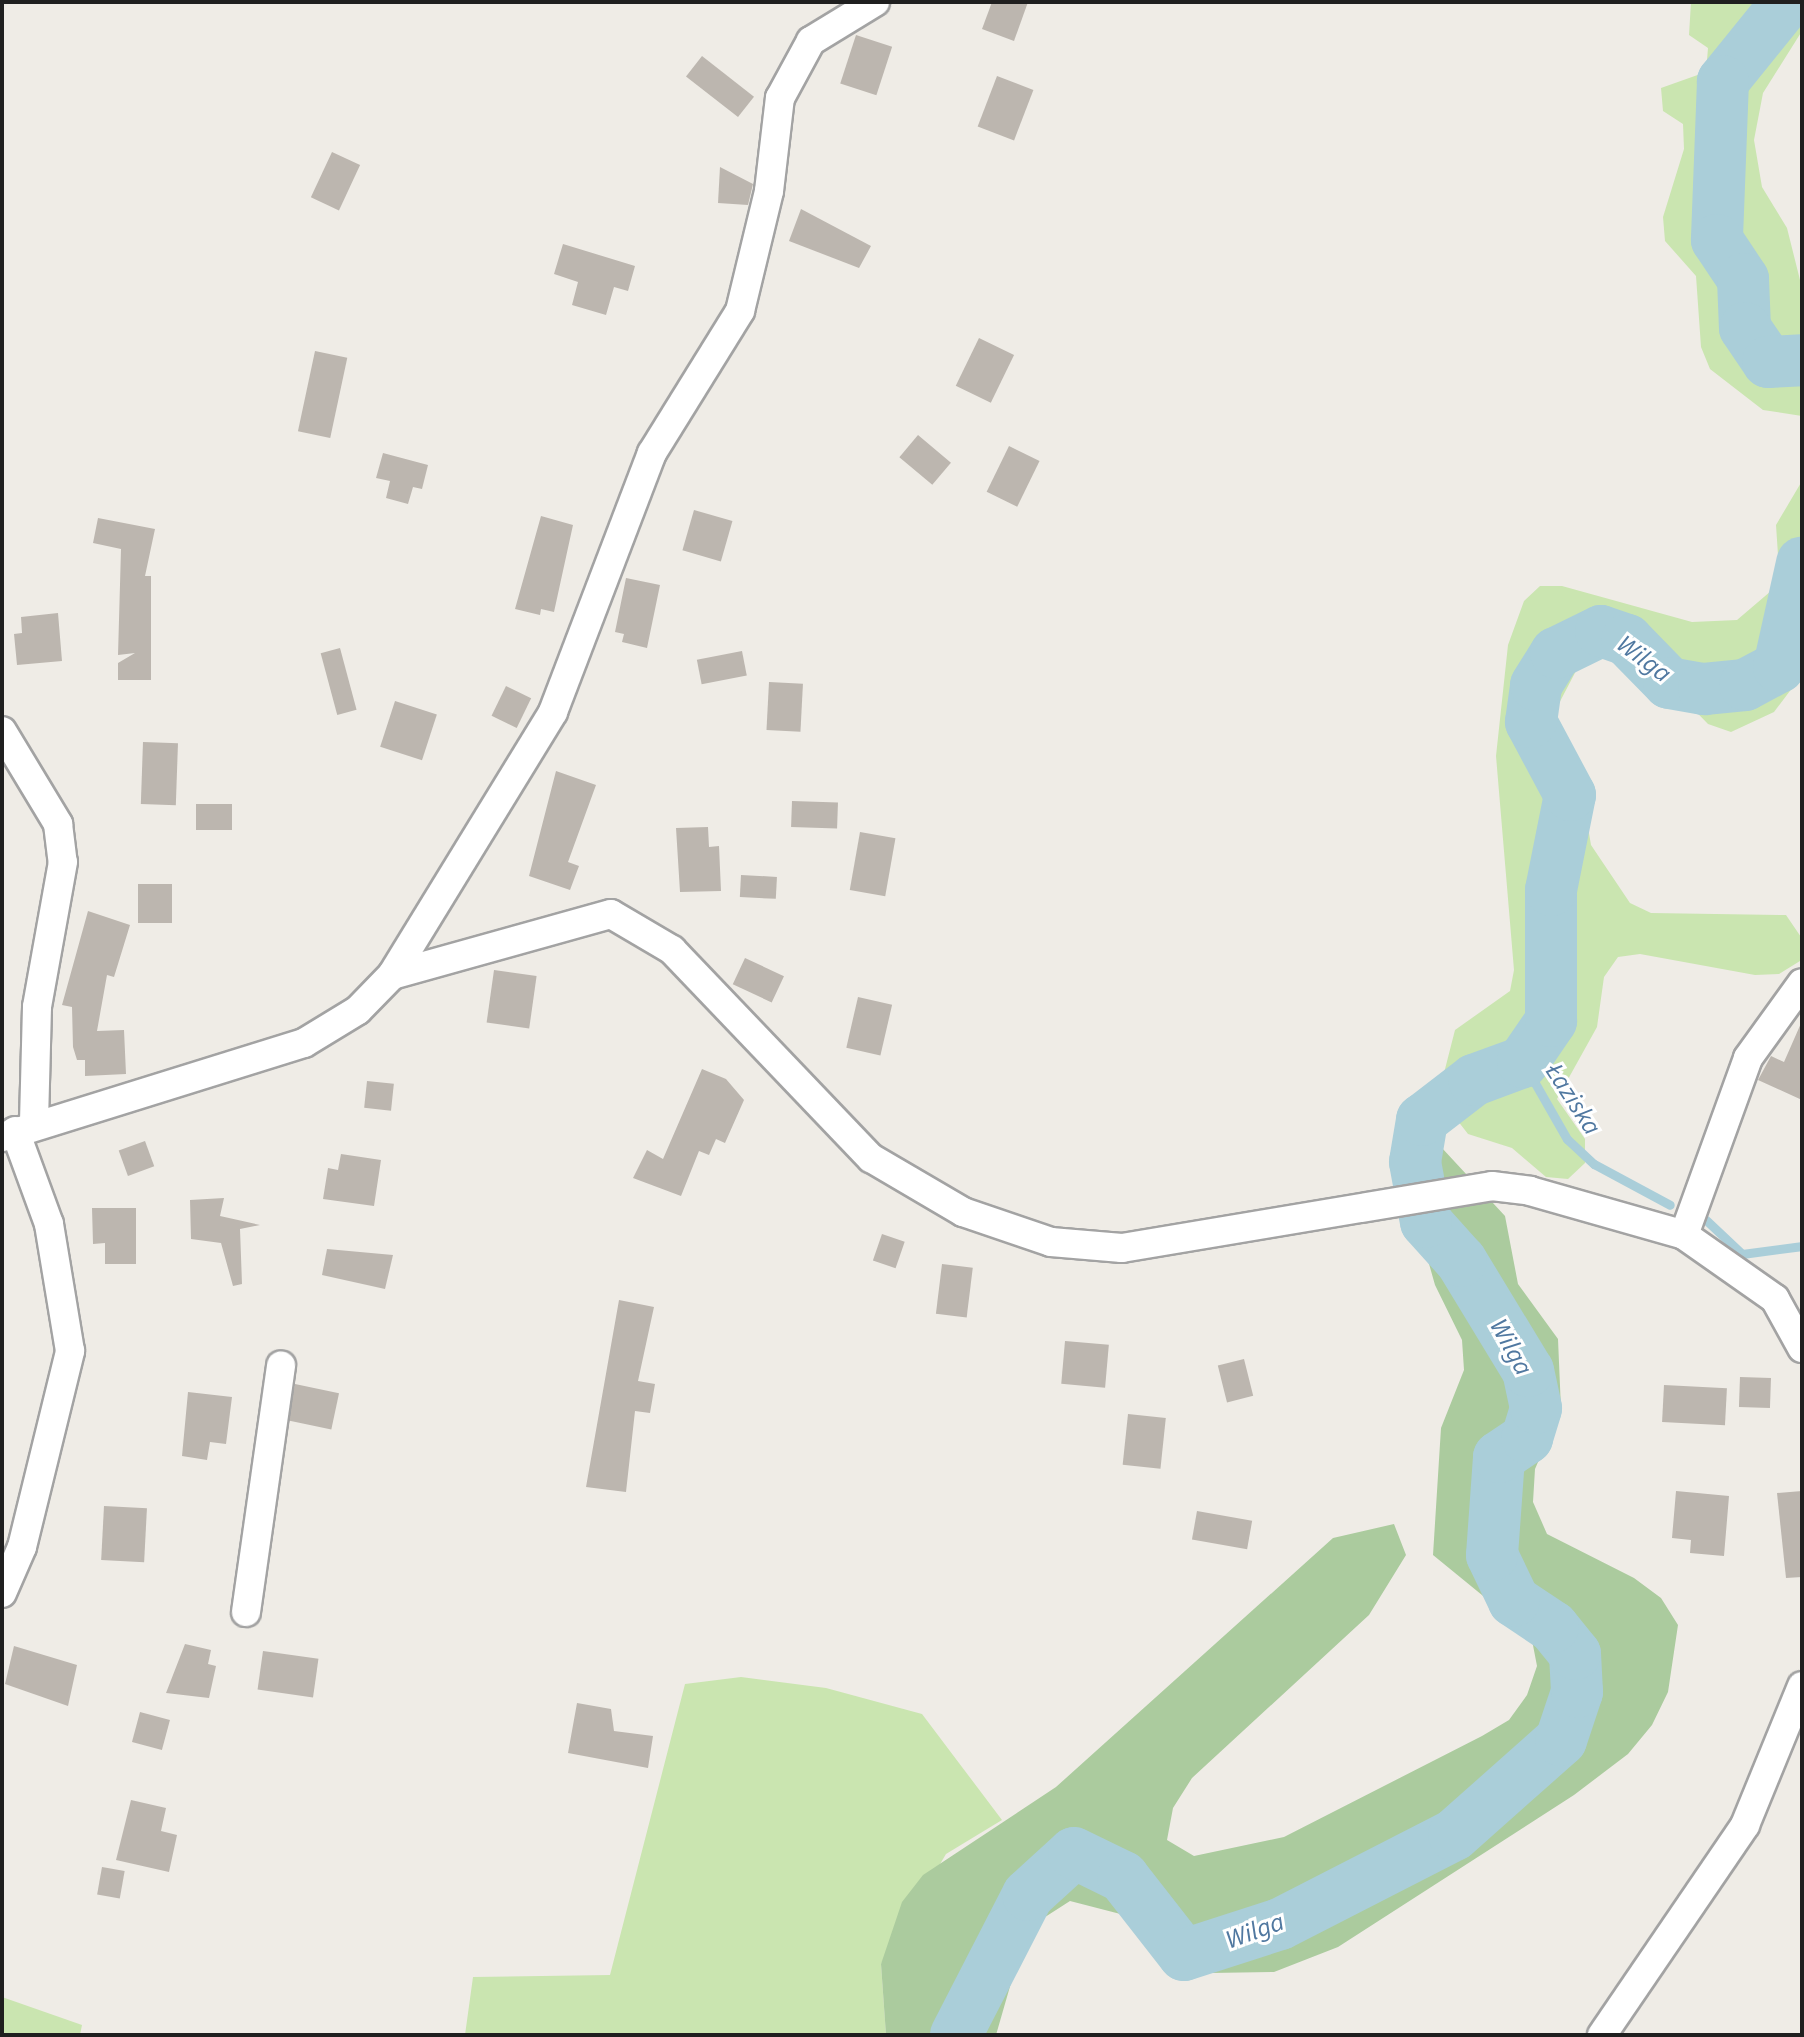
<!DOCTYPE html>
<meta charset="utf-8">
<style>
body{margin:0}
#map{position:relative;width:1804px;height:2037px;overflow:hidden;background:#efece6;font-family:"Source Sans 3",sans-serif}
div>[style]{position:absolute}
[style*='--x']{left:calc(var(--x)*1px);top:calc(var(--y)*1px);width:calc(var(--w)*1px);rotate:calc(var(--a)*1deg)}
.grass>*{inset:0;background:#cae5b0}
.forest>*{inset:0;background:#abcb9e}
.stream>*{height:9px;margin:-4.5px;padding:0 4.5px;transform-origin:4.5px;border-radius:4.5px;background:#aaced9}
.river>*{height:52px;margin:-26px;padding:0 26px;transform-origin:26px;border-radius:26px;background:#aaced9}
.building>*{inset:0;background:#bcb6af;transform-origin:0 0}
.roads{filter:drop-shadow(2px 0 #a3a3a3) drop-shadow(-2px 0 #a3a3a3) drop-shadow(0 2px #a3a3a3) drop-shadow(0 -2px #a3a3a3)}
.minor>*{height:28px;margin:-14px;padding:0 14px;transform-origin:14px;border-radius:14px;background:#fff}
span{translate:-50% -50%;white-space:nowrap;text-align:center;line-height:1.15;-webkit-text-stroke:6px #fff;paint-order:stroke}
.water-label{font-size:26px;color:#5078a0;font-style:italic}
.frame{position:absolute;inset:0;border:4px solid #1f1f1f;pointer-events:none}
</style>
<div id="map">
<div class="grass">
<i style="clip-path:polygon(1691px 2px,1802px 2px,1802px 31px,1763px 93px,1754px 140px,1762px 187px,1787px 228px,1802px 288px,1802px 416px,1763px 410px,1710px 369px,1701px 347px,1696px 276px,1665px 241px,1663px 217px,1684px 149px,1683px 124px,1663px 111px,1661px 88px,1706px 72px,1708px 48px,1689px 35px)"></i>
<i style="clip-path:polygon(1802px 481px,1802px 675px,1774px 712px,1731px 732px,1708px 724px,1630px 644px,1608px 637px,1588px 648px,1555px 711px,1552px 736px,1567px 781px,1583px 798px,1591px 845px,1630px 903px,1651px 913px,1786px 915px,1801px 937px,1800px 961px,1779px 974px,1755px 975px,1640px 954px,1618px 957px,1604px 977px,1597px 1027px,1557px 1099px,1585px 1139px,1585px 1163px,1568px 1179px,1546px 1177px,1512px 1148px,1468px 1134px,1454px 1116px,1444px 1073px,1455px 1030px,1510px 991px,1514px 970px,1496px 756px,1508px 645px,1524px 601px,1540px 586px,1562px 586px,1692px 622px,1737px 620px,1771px 591px,1779px 570px,1776px 525px)"></i>
<i style="clip-path:polygon(741px 1677px,826px 1688px,922px 1714px,1002px 1820px,946px 1854px,881px 1964px,886px 2035px,465px 2035px,473px 1977px,610px 1975px,685px 1684px)"></i>
<i style="clip-path:polygon(2px 1997px,82px 2025px,80px 2035px,2px 2035px)"></i>
</div>
<div class="forest">
<i style="clip-path:polygon(1429px 1134px,1505px 1216px,1518px 1284px,1558px 1339px,1561px 1409px,1535px 1469px,1533px 1502px,1547px 1534px,1634px 1578px,1661px 1598px,1678px 1625px,1668px 1692px,1652px 1725px,1628px 1754px,1574px 1795px,1338px 1947px,1274px 1972px,1210px 1973px,1178px 1960px,1132px 1917px,1070px 1901px,1042px 1919px,1022px 1945px,996px 2035px,886px 2035px,881px 1964px,902px 1902px,923px 1875px,1056px 1787px,1333px 1538px,1394px 1524px,1406px 1555px,1369px 1615px,1192px 1778px,1173px 1808px,1167px 1840px,1194px 1856px,1284px 1837px,1482px 1736px,1509px 1720px,1527px 1695px,1537px 1666px,1531px 1635px,1433px 1555px,1441px 1428px,1464px 1370px,1462px 1340px,1435px 1285px,1418px 1225px)"></i>
</div>
<div class="stream">
<i style="--x:1523;--y:1062;--w:89;--a:60.3"></i>
<i style="--x:1567;--y:1139;--w:37;--a:43"></i>
<i style="--x:1594;--y:1164;--w:86;--a:28.3"></i>
<i style="--x:1706;--y:1220;--w:50;--a:43.4"></i>
<i style="--x:1742;--y:1254;--w:61;--a:-7.6"></i>
</div>
<div class="river">
<i style="--x:1787;--y:2;--w:102;--a:129"></i>
<i style="--x:1723;--y:81;--w:159;--a:92.2"></i>
<i style="--x:1717;--y:240;--w:47;--a:56.3"></i>
<i style="--x:1743;--y:279;--w:49;--a:87.7"></i>
<i style="--x:1745;--y:328;--w:41;--a:55.9"></i>
<i style="--x:1768;--y:362;--w:34;--a:-3"></i>
<i style="--x:956;--y:2035;--w:157;--a:-62.8"></i>
<i style="--x:1028;--y:1895;--w:62;--a:-42.4"></i>
<i style="--x:1074;--y:1853;--w:55;--a:26.1"></i>
<i style="--x:1123;--y:1877;--w:99;--a:52"></i>
<i style="--x:1184;--y:1955;--w:101;--a:-17.9"></i>
<i style="--x:1280;--y:1924;--w:195;--a:-27.1"></i>
<i style="--x:1454;--y:1835;--w:143;--a:-41.6"></i>
<i style="--x:1561;--y:1740;--w:51;--a:-71.6"></i>
<i style="--x:1577;--y:1692;--w:38;--a:-93"></i>
<i style="--x:1575;--y:1654;--w:35;--a:-129"></i>
<i style="--x:1553;--y:1627;--w:47;--a:-146.3"></i>
<i style="--x:1514;--y:1601;--w:51;--a:-115.6"></i>
<i style="--x:1492;--y:1555;--w:98;--a:-85.9"></i>
<i style="--x:1499;--y:1457;--w:34;--a:-34"></i>
<i style="--x:1527;--y:1438;--w:31;--a:-73"></i>
<i style="--x:1536;--y:1408;--w:38;--a:-102"></i>
<i style="--x:1528;--y:1371;--w:129;--a:-121.3"></i>
<i style="--x:1461;--y:1261;--w:52;--a:-131.9"></i>
<i style="--x:1426;--y:1222;--w:61;--a:-100.4"></i>
<i style="--x:1415;--y:1162;--w:43;--a:-80.5"></i>
<i style="--x:1422;--y:1120;--w:66;--a:-37.6"></i>
<i style="--x:1474;--y:1080;--w:52;--a:-20.2"></i>
<i style="--x:1523;--y:1062;--w:50;--a:-55.7"></i>
<i style="--x:1551;--y:1021;--w:131;--a:-90"></i>
<i style="--x:1551;--y:890;--w:97;--a:-78.7"></i>
<i style="--x:1570;--y:795;--w:83;--a:-118.1"></i>
<i style="--x:1531;--y:722;--w:37;--a:-82"></i>
<i style="--x:1536;--y:685;--w:38;--a:-58"></i>
<i style="--x:1556;--y:653;--w:50;--a:-26.1"></i>
<i style="--x:1601;--y:631;--w:28;--a:19"></i>
<i style="--x:1627;--y:640;--w:60;--a:45.7"></i>
<i style="--x:1669;--y:683;--w:36;--a:10"></i>
<i style="--x:1704;--y:689;--w:41;--a:-5.6"></i>
<i style="--x:1745;--y:685;--w:38;--a:-28"></i>
<i style="--x:1779;--y:667;--w:107;--a:-77.5"></i>
</div>
<div class="building">
<i style="clip-path:polygon(992px 2px,1028px 2px,1014px 41px,982px 29px)"></i>
<i style="left:856px;top:35px;width:38px;height:51px;rotate:18deg"></i>
<i style="left:702px;top:56px;width:66px;height:26px;rotate:38deg"></i>
<i style="left:997px;top:76px;width:39px;height:54px;rotate:21deg"></i>
<i style="left:332px;top:152px;width:31px;height:50px;rotate:25deg"></i>
<i style="clip-path:polygon(720px 167px,753px 184px,748px 205px,718px 203px)"></i>
<i style="clip-path:polygon(801px 209px,871px 246px,859px 268px,789px 241px)"></i>
<i style="clip-path:polygon(563px 244px,635px 266px,628px 291px,614px 287px,606px 315px,572px 305px,578px 282px,554px 274px)"></i>
<i style="left:979px;top:338px;width:39px;height:53px;rotate:26deg"></i>
<i style="left:315px;top:351px;width:33px;height:82px;rotate:12deg"></i>
<i style="left:918px;top:435px;width:43px;height:29px;rotate:40deg"></i>
<i style="left:1009px;top:446px;width:34px;height:51px;rotate:26deg"></i>
<i style="clip-path:polygon(383px 453px,428px 465px,422px 489px,413px 487px,408px 504px,386px 498px,390px 481px,376px 478px)"></i>
<i style="left:694px;top:510px;width:40px;height:42px;rotate:16deg"></i>
<i style="clip-path:polygon(541px 516px,573px 525px,554px 612px,541px 609px,540px 615px,515px 609px)"></i>
<i style="clip-path:polygon(98px 518px,155px 529px,145px 576px,151px 576px,151px 680px,118px 680px,118px 663px,135px 653px,118px 655px,121px 549px,93px 543px)"></i>
<i style="clip-path:polygon(626px 578px,660px 585px,647px 648px,622px 642px,624px 634px,615px 632px)"></i>
<i style="clip-path:polygon(58px 613px,62px 661px,17px 665px,14px 634px,22px 633px,21px 617px)"></i>
<i style="left:340px;top:648px;width:64px;height:20px;rotate:75deg"></i>
<i style="left:742px;top:651px;width:25px;height:46px;rotate:79deg"></i>
<i style="left:769px;top:682px;width:34px;height:48px;rotate:3deg"></i>
<i style="left:506px;top:686px;width:28px;height:33px;rotate:26deg"></i>
<i style="left:395px;top:701px;width:44px;height:48px;rotate:18deg"></i>
<i style="left:143px;top:742px;width:35px;height:62px;rotate:2deg"></i>
<i style="clip-path:polygon(556px 771px,596px 785px,568px 862px,579px 866px,570px 890px,529px 876px)"></i>
<i style="left:792px;top:801px;width:46px;height:26px;rotate:2deg"></i>
<i style="left:196px;top:804px;width:36px;height:26px"></i>
<i style="clip-path:polygon(708px 827px,709px 847px,719px 846px,721px 891px,680px 892px,676px 828px)"></i>
<i style="left:860px;top:832px;width:36px;height:59px;rotate:10deg"></i>
<i style="left:741px;top:875px;width:36px;height:22px;rotate:3deg"></i>
<i style="left:138px;top:884px;width:34px;height:39px"></i>
<i style="clip-path:polygon(88px 911px,130px 925px,114px 977px,107px 975px,97px 1031px,124px 1030px,126px 1074px,85px 1076px,85px 1060px,77px 1060px,73px 1047px,72px 1007px,62px 1005px)"></i>
<i style="left:745px;top:958px;width:43px;height:29px;rotate:25deg"></i>
<i style="left:494px;top:970px;width:43px;height:53px;rotate:8deg"></i>
<i style="left:858px;top:997px;width:35px;height:52px;rotate:13deg"></i>
<i style="clip-path:polygon(1802px 1021px,1802px 1100px,1758px 1080px,1771px 1056px,1784px 1062px)"></i>
<i style="clip-path:polygon(702px 1069px,726px 1079px,744px 1100px,725px 1143px,716px 1139px,709px 1155px,699px 1151px,681px 1196px,633px 1178px,647px 1150px,663px 1159px)"></i>
<i style="left:367px;top:1081px;width:27px;height:27px;rotate:6deg"></i>
<i style="left:145px;top:1141px;width:27px;height:28px;rotate:70deg"></i>
<i style="clip-path:polygon(341px 1154px,381px 1160px,374px 1206px,323px 1199px,328px 1168px,338px 1170px)"></i>
<i style="clip-path:polygon(224px 1198px,220px 1216px,260px 1225px,240px 1229px,242px 1284px,233px 1286px,221px 1243px,191px 1239px,190px 1200px)"></i>
<i style="clip-path:polygon(92px 1208px,136px 1208px,136px 1264px,105px 1264px,105px 1243px,93px 1244px)"></i>
<i style="left:882px;top:1234px;width:24px;height:28px;rotate:19deg"></i>
<i style="clip-path:polygon(327px 1249px,393px 1255px,385px 1289px,322px 1275px)"></i>
<i style="left:942px;top:1264px;width:31px;height:50px;rotate:7deg"></i>
<i style="clip-path:polygon(619px 1300px,654px 1307px,638px 1381px,655px 1384px,650px 1413px,635px 1411px,626px 1492px,586px 1487px)"></i>
<i style="left:1065px;top:1341px;width:44px;height:43px;rotate:5deg"></i>
<i style="left:1244px;top:1359px;width:38px;height:27px;rotate:76deg"></i>
<i style="left:1740px;top:1377px;width:31px;height:30px;rotate:2deg"></i>
<i style="left:295px;top:1384px;width:45px;height:37px;rotate:12deg"></i>
<i style="left:1664px;top:1385px;width:63px;height:37px;rotate:3deg"></i>
<i style="clip-path:polygon(188px 1392px,232px 1397px,226px 1444px,210px 1442px,207px 1460px,182px 1456px)"></i>
<i style="left:1128px;top:1414px;width:38px;height:51px;rotate:6deg"></i>
<i style="clip-path:polygon(1676px 1491px,1729px 1496px,1724px 1556px,1690px 1553px,1691px 1540px,1672px 1538px)"></i>
<i style="clip-path:polygon(1802px 1491px,1802px 1577px,1786px 1578px,1777px 1493px)"></i>
<i style="left:104px;top:1506px;width:43px;height:54px;rotate:3deg"></i>
<i style="left:1197px;top:1511px;width:56px;height:29px;rotate:10deg"></i>
<i style="clip-path:polygon(185px 1644px,211px 1650px,208px 1664px,216px 1666px,209px 1698px,166px 1693px)"></i>
<i style="clip-path:polygon(14px 1646px,77px 1665px,68px 1706px,5px 1684px)"></i>
<i style="left:263px;top:1651px;width:56px;height:39px;rotate:8deg"></i>
<i style="clip-path:polygon(577px 1703px,611px 1709px,614px 1731px,653px 1736px,648px 1768px,568px 1753px)"></i>
<i style="left:140px;top:1712px;width:31px;height:31px;rotate:15deg"></i>
<i style="clip-path:polygon(131px 1800px,166px 1808px,161px 1831px,177px 1835px,169px 1872px,116px 1860px)"></i>
<i style="left:102px;top:1867px;width:23px;height:28px;rotate:10deg"></i>
</div>
<div class="roads">
<div class="minor">
<i style="--x:2;--y:731;--w:109;--a:58.9"></i>
<i style="--x:58;--y:824;--w:38;--a:83"></i>
<i style="--x:63;--y:862;--w:147;--a:100.2"></i>
<i style="--x:37;--y:1007;--w:117;--a:91.5"></i>
<i style="--x:392;--y:975;--w:227;--a:-15.6"></i>
<i style="--x:611;--y:914;--w:71;--a:30.5"></i>
<i style="--x:672;--y:950;--w:288;--a:46.3"></i>
<i style="--x:871;--y:1158;--w:107;--a:30.4"></i>
<i style="--x:963;--y:1212;--w:93;--a:18.8"></i>
<i style="--x:1051;--y:1242;--w:71;--a:4.8"></i>
<i style="--x:1122;--y:1248;--w:375;--a:-9.5"></i>
<i style="--x:1492;--y:1186;--w:38;--a:7"></i>
<i style="--x:1530;--y:1191;--w:160;--a:15.9"></i>
<i style="--x:1684;--y:1235;--w:111;--a:35.1"></i>
<i style="--x:1775;--y:1299;--w:56;--a:61.1"></i>
<i style="--x:2;--y:1137;--w:316;--a:-17.3"></i>
<i style="--x:304;--y:1043;--w:63;--a:-31.4"></i>
<i style="--x:358;--y:1010;--w:49;--a:-45.8"></i>
<i style="--x:392;--y:975;--w:308;--a:-58.5"></i>
<i style="--x:553;--y:712;--w:277;--a:-69.1"></i>
<i style="--x:652;--y:453;--w:167;--a:-58.2"></i>
<i style="--x:740;--y:311;--w:123;--a:-76.4"></i>
<i style="--x:769;--y:191;--w:94;--a:-83.3"></i>
<i style="--x:780;--y:98;--w:65;--a:-61.5"></i>
<i style="--x:811;--y:41;--w:75;--a:-31.4"></i>
<i style="--x:1684;--y:1235;--w:188;--a:-70.1"></i>
<i style="--x:1748;--y:1058;--w:92;--a:-54.2"></i>
<i style="--x:2;--y:1593;--w:50;--a:-66.5"></i>
<i style="--x:22;--y:1547;--w:202;--a:-76.2"></i>
<i style="--x:70;--y:1351;--w:129;--a:-99.4"></i>
<i style="--x:49;--y:1224;--w:99;--a:-110.1"></i>
<i style="--x:246;--y:1612;--w:249;--a:-81.9"></i>
<i style="--x:1602;--y:2035;--w:254;--a:-55.7"></i>
<i style="--x:1745;--y:1825;--w:150;--a:-67.7"></i>
</div>
</div>
<div class="water-label">
<span style="left:1644px;top:659px;rotate:37deg">Wilga</span>
<span style="left:1573px;top:1099px;rotate:57deg">Łaziska</span>
<span style="left:1511px;top:1347px;rotate:61deg">Wilga</span>
<span style="left:1255px;top:1931px;rotate:-20deg">Wilga</span>
</div>
<div class="frame"></div>
</div>
